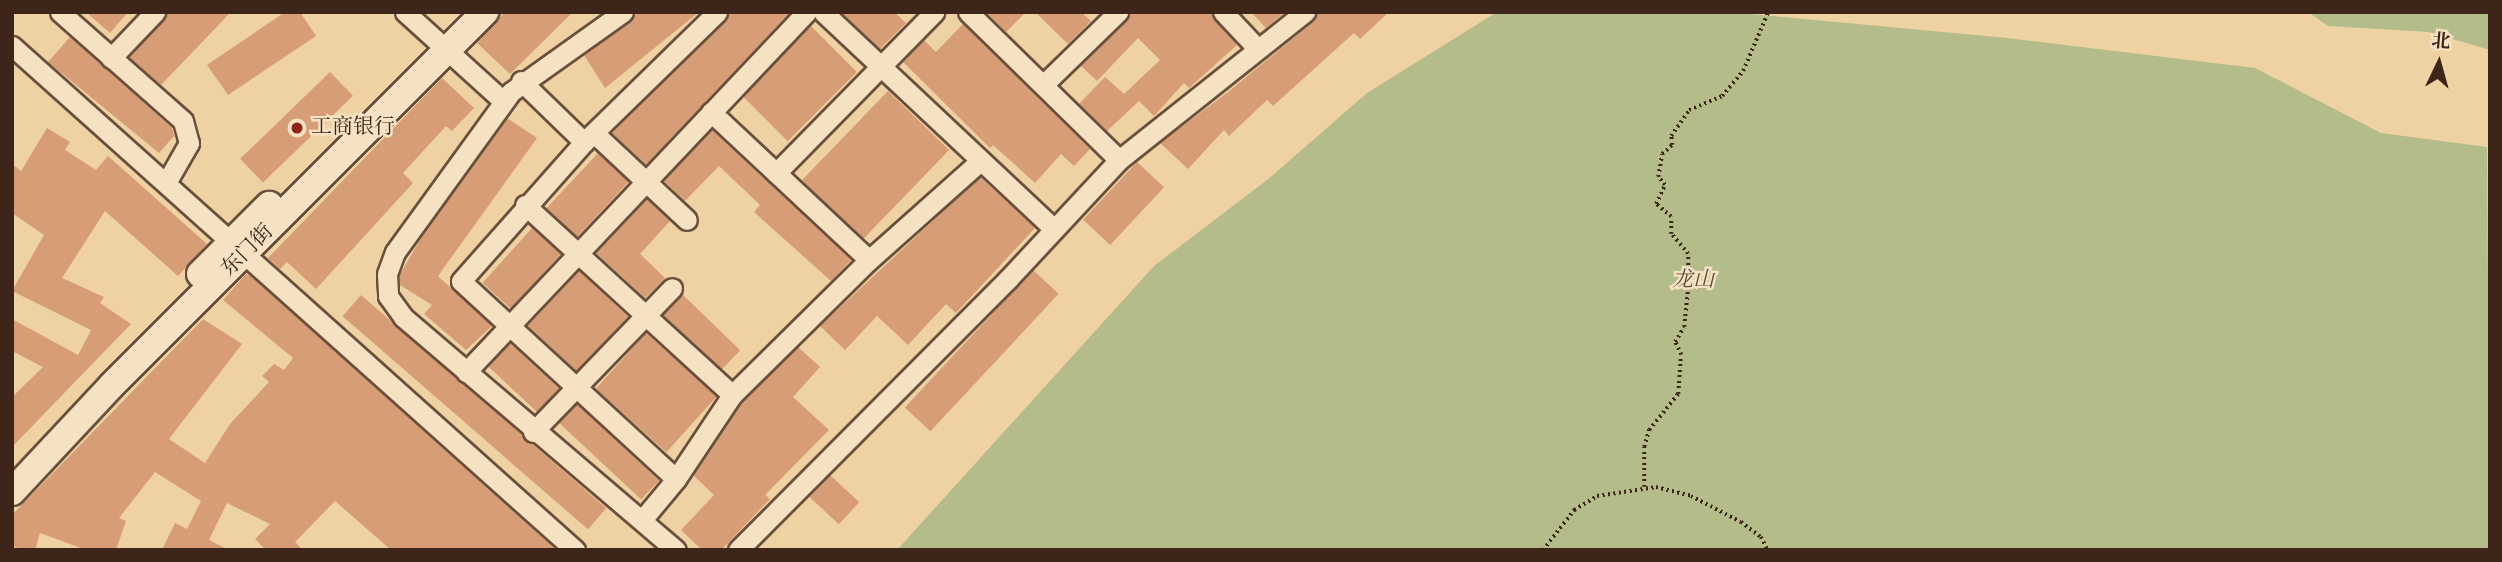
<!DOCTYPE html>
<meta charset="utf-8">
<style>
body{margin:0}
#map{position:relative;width:2502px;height:562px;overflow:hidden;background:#efd2a3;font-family:"IM FELL English","Noto Serif SC",serif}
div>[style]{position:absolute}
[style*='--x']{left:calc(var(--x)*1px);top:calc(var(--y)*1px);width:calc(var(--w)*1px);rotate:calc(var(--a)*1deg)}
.green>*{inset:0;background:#b4bd89}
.building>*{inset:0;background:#d79d76;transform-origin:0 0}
.path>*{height:3.5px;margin-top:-1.75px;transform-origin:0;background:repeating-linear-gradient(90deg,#3d251a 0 2px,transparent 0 5.5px)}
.roads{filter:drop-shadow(2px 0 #6a503c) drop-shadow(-2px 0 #6a503c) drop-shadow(0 2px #6a503c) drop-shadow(0 -2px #6a503c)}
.street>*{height:19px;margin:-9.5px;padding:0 9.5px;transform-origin:9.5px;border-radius:9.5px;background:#f5e2c3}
.secondary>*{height:26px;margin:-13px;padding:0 13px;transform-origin:13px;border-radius:13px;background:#f5e2c3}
.dots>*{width:19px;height:19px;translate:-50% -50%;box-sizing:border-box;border:4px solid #f5e2c3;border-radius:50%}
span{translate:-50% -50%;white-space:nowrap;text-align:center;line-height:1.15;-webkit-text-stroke:5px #f5e2c3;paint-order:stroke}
.poi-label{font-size:21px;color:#3d251a}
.left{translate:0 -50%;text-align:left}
.street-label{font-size:21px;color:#3d251a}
.park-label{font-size:21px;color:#5b4b36;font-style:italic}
.frame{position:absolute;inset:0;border:14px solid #3d251a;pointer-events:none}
.north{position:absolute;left:2404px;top:28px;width:70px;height:70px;-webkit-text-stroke:5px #f5e2c3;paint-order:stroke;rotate:5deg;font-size:19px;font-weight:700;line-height:28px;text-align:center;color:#3d251a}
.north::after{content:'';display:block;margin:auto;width:24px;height:32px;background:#3d251a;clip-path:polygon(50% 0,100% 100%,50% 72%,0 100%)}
</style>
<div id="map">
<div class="green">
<i style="clip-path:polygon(1497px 12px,1730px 12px,2007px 38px,2255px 68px,2381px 133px,2487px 147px,2490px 550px,897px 550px,1154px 266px,1267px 180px,1367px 93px)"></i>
<i style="clip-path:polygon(2308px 12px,2490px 12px,2490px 50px,2429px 32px,2328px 26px)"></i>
</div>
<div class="building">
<i style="clip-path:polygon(86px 12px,128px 12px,110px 33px)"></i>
<i style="clip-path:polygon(167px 12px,231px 12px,161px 85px,129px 57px)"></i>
<i style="clip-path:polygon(285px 12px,300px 12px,316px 36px,228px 95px,207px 65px)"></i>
<i style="clip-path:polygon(505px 12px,573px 12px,510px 74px,477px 43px)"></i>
<i style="clip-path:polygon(636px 12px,699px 12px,605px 88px,584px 55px,630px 22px)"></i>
<i style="clip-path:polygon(732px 12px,790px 12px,646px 165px,612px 133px)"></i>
<i style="clip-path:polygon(841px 12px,894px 12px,906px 23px,880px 49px)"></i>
<i style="clip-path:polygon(986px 12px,1026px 12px,1006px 32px)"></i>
<i style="clip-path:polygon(1035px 12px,1081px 12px,1091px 21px,1068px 44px)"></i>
<i style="clip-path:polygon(1130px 12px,1211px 12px,1237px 45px,1189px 88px,1184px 83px,1154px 116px,1139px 101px,1107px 131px,1079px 104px,1105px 77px,1124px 94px,1160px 60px,1138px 38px,1097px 81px,1081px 66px)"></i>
<i style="clip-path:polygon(1251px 12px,1285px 12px,1266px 28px)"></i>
<i style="clip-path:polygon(1317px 12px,1389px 12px,1360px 39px,1354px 33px,1273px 106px,1267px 100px,1229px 136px,1224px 130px,1188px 169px,1160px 143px,1228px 92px,1313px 22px)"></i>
<i style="clip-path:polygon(963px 24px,1090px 149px,1074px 166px,1061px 154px,1035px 183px,993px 145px,990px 148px,903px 62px,924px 40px,936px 52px)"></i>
<i style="left:811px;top:26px;width:65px;height:98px;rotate:45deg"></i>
<i style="clip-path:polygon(70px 37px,172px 128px,174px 136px,159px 153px,48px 62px)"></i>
<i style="left:330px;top:72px;width:33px;height:125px;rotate:46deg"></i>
<i style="clip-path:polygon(442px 78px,474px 108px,452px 131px,446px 126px,403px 173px,413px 183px,316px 289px,287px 262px,280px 269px,268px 258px)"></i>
<i style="left:888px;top:91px;width:85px;height:124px;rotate:44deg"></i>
<i style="clip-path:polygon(507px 118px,537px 138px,438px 276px,492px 326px,466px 350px,424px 314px,432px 305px,400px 285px,399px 276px,424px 233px)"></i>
<i style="clip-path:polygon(47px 128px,70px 142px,65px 150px,96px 170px,108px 156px,207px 244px,178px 276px,105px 211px,62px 278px,104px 297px,100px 303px,131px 324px,12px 447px,12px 397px,43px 367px,12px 351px,12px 319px,78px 355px,91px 330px,12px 291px,44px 235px,12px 213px,12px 164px,21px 171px)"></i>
<i style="clip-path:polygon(712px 130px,851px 260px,831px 281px,754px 212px,760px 205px,719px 166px,685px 201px,664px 181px)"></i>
<i style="left:598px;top:153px;width:42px;height:76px;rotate:43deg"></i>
<i style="left:1137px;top:162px;width:37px;height:79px;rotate:43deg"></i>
<i style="clip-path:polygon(980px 177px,1035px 228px,956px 313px,946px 304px,908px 345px,877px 316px,845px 350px,820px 326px)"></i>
<i style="clip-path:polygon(647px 199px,670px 221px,640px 254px,665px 278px,645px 298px,596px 253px)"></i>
<i style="left:532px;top:228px;width:39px;height:74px;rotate:42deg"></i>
<i style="left:1033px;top:270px;width:35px;height:188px;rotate:43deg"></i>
<i style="left:579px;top:271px;width:67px;height:75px;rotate:43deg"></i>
<i style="clip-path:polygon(246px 274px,251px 276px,556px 550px,391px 550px,335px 501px,295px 542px,303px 550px,266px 550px,255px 539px,270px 524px,227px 503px,209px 540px,229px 550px,162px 550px,175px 523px,187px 529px,201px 501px,155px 472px,119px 518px,126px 521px,116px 550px,86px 550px,40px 533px,35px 550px,12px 547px,12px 515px,203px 319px,242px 344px,169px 439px,205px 463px,230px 424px,269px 382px,262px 376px,274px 364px,284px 370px,293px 358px,223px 300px)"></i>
<i style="left:682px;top:294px;width:81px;height:28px;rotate:44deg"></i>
<i style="left:361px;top:295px;width:325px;height:28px;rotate:41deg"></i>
<i style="left:646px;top:333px;width:95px;height:75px;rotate:42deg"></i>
<i style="left:510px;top:343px;width:67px;height:32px;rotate:43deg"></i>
<i style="clip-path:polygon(798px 347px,820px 367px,793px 397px,829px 430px,765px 495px,770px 499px,722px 549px,702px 550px,681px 530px,714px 495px,693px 475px,741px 403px)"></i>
<i style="left:577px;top:404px;width:112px;height:26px;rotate:43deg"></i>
<i style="left:830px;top:475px;width:40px;height:30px;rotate:43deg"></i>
</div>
<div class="path">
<i style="--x:1644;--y:487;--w:40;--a:-90"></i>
<i style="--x:1644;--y:447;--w:18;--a:-74"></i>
<i style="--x:1649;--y:430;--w:46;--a:-51.1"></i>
<i style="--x:1678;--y:394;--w:39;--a:-86"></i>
<i style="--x:1681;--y:355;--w:14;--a:-115"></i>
<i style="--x:1675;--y:342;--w:17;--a:-59"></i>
<i style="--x:1684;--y:327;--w:40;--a:-84.3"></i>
<i style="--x:1688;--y:287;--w:33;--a:-90"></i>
<i style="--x:1688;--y:254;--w:26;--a:-130"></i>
<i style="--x:1671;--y:234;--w:17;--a:-90"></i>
<i style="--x:1671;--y:217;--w:20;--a:-139"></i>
<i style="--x:1656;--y:204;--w:21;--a:-65"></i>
<i style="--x:1665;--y:185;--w:11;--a:-131"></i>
<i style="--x:1658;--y:177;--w:23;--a:-80"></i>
<i style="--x:1662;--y:154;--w:13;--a:-42"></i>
<i style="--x:1672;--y:145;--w:9;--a:-96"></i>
<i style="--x:1671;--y:136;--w:32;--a:-55"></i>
<i style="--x:1689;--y:110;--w:36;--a:-23"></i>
<i style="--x:1722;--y:96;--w:33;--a:-50"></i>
<i style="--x:1743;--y:71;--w:64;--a:-67"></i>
<i style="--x:1543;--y:550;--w:51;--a:-52.2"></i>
<i style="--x:1574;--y:510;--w:27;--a:-31"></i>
<i style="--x:1597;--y:496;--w:60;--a:-8.7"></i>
<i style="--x:1656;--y:487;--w:36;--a:14"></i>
<i style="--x:1691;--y:496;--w:56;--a:27.5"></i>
<i style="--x:1741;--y:522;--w:25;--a:37"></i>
<i style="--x:1761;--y:537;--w:15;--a:62"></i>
</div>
<div class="roads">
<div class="street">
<i style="--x:60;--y:12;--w:164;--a:41.5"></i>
<i style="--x:183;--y:121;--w:23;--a:75"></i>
<i style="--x:189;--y:143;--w:46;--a:119.9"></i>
<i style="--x:405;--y:12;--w:132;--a:42.2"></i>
<i style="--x:623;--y:12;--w:138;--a:144.5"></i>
<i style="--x:511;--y:92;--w:198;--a:125.9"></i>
<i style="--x:395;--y:252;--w:23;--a:110"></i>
<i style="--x:387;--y:274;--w:22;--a:87"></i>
<i style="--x:388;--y:296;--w:26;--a:54"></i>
<i style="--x:403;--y:317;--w:359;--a:40.5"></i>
<i style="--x:823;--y:12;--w:317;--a:43.2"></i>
<i style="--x:968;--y:12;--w:211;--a:44.4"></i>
<i style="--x:1223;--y:12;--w:48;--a:46.7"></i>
<i style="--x:12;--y:46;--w:756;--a:41.84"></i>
<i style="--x:111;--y:58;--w:64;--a:-46.3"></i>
<i style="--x:521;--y:81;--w:88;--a:44.1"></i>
<i style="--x:1043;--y:85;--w:105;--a:-44.2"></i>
<i style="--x:711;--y:112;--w:216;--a:43.1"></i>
<i style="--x:594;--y:133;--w:127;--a:43.1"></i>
<i style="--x:776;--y:173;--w:226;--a:-45.5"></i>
<i style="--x:525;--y:205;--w:281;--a:42.5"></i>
<i style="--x:466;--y:372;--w:496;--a:-46.6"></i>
<i style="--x:533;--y:432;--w:200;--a:-46"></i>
<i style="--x:676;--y:479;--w:292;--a:-137.4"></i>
<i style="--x:461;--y:281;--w:186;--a:-48.5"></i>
<i style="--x:584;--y:142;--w:186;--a:-44.3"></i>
<i style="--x:642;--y:520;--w:53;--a:-50.3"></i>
<i style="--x:676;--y:479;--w:101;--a:-56.3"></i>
<i style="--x:732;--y:395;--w:192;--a:-44.6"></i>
<i style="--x:869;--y:260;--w:149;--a:-41.7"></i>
<i style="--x:738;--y:550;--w:383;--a:-45.1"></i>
<i style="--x:1008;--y:279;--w:163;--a:-47"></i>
<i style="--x:1119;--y:160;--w:238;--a:-38.5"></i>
</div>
<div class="secondary">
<i style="--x:200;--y:274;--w:98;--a:-45"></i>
<i style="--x:12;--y:492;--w:146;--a:-46.9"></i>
<i style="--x:112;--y:385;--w:528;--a:-45"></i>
</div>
</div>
<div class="dots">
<i style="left:297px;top:128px;background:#8f2418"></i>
</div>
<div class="poi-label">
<span class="left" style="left:311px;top:128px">工商银行</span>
</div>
<div class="street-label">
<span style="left:248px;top:251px;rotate:-45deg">东门街</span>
</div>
<div class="park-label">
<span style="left:1693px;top:281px">龙山</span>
</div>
<div class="frame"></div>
<div class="north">北</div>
</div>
